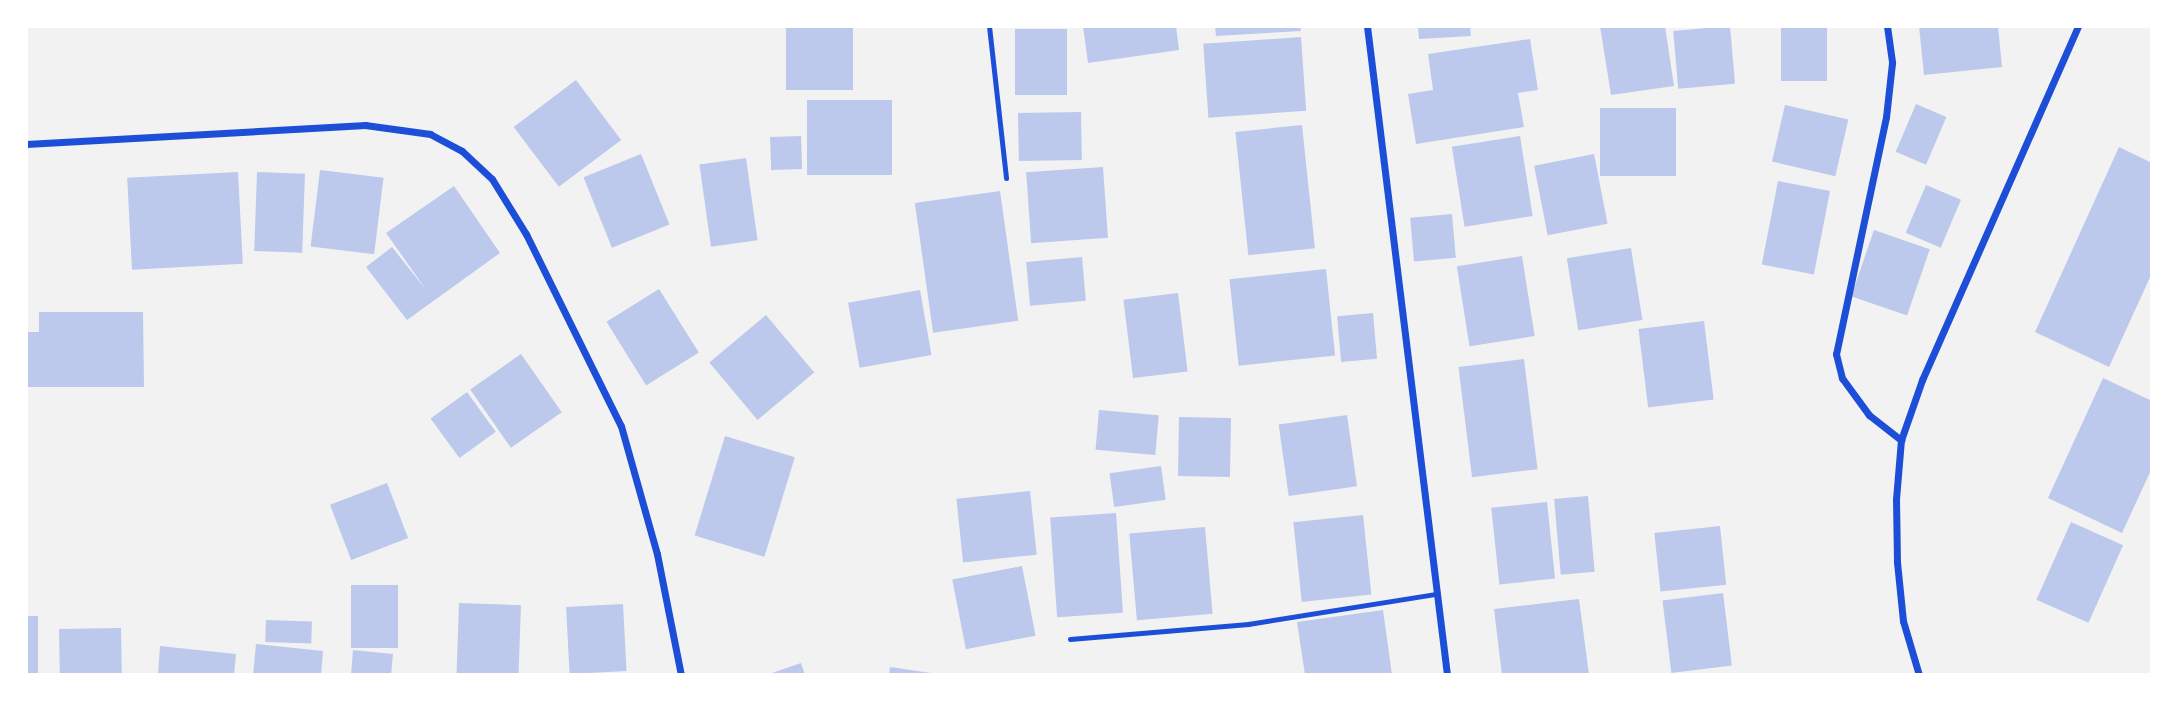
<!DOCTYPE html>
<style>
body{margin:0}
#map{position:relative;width:2178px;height:701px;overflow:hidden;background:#f2f2f2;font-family:Commissioner,sans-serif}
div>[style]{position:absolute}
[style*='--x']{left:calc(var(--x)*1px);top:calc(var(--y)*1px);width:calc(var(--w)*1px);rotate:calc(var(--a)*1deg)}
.building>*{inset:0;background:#bdc9ec;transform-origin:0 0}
.service>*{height:5px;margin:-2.5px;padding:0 2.5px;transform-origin:2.5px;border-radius:2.5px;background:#1d4ed8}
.minor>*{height:7px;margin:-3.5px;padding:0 3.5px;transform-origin:3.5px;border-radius:3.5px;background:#1d4ed8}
span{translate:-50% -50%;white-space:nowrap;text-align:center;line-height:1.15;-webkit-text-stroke:7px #fff;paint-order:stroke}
.frame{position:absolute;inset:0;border:28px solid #fff;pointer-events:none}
</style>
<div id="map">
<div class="building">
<i style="left:786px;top:26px;width:67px;height:64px"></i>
<i style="clip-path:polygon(1083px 26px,1176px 26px,1179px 50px,1088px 63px)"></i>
<i style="clip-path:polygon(1215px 26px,1300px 26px,1301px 31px,1216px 36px)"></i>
<i style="clip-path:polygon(1418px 26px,1470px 26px,1471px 36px,1419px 39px)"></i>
<i style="clip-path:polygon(1600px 26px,1665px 26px,1674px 86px,1611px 95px)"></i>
<i style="left:1730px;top:26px;width:58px;height:57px;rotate:85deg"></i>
<i style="left:1781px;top:26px;width:46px;height:55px"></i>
<i style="clip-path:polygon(1919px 26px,1998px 26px,2002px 67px,1924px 75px)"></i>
<i style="left:1015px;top:29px;width:52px;height:66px"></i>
<i style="left:1301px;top:37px;width:74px;height:98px;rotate:86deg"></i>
<i style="clip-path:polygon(1530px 39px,1538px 90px,1518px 93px,1524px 127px,1416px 144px,1408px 94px,1433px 90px,1428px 54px)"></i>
<i style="left:576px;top:80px;width:75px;height:78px;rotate:53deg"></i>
<i style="left:807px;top:100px;width:85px;height:75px"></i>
<i style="left:1916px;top:104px;width:33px;height:52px;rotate:23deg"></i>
<i style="left:1785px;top:105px;width:65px;height:58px;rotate:13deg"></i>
<i style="left:1600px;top:108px;width:76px;height:68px"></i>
<i style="left:1081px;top:112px;width:48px;height:63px;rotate:89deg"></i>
<i style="left:1302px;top:125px;width:124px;height:67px;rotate:84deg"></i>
<i style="left:801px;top:136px;width:33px;height:31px;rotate:88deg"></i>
<i style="left:1520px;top:136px;width:81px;height:69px;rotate:81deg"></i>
<i style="clip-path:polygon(2119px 147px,2152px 163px,2152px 273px,2109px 367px,2035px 332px)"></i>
<i style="left:641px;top:154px;width:76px;height:62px;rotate:68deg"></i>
<i style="left:1594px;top:154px;width:71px;height:61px;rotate:79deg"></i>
<i style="left:746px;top:158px;width:83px;height:47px;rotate:82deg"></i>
<i style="left:1103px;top:167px;width:71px;height:77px;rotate:86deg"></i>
<i style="left:320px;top:170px;width:64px;height:77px;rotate:7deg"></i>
<i style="left:238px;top:172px;width:92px;height:111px;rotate:87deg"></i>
<i style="left:257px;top:172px;width:48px;height:79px;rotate:2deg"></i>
<i style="left:1778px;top:181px;width:53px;height:85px;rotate:11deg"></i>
<i style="left:1926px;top:185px;width:38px;height:52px;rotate:23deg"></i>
<i style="clip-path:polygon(454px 186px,500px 253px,407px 320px,366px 267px,392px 247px,427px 291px,386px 233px)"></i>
<i style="left:1000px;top:191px;width:131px;height:86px;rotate:82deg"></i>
<i style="left:1452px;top:214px;width:44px;height:42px;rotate:85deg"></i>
<i style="left:1874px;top:230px;width:59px;height:70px;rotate:19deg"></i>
<i style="left:1631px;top:248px;width:73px;height:65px;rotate:81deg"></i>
<i style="left:1522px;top:256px;width:81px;height:66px;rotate:81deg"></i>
<i style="left:1082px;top:257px;width:44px;height:56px;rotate:85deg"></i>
<i style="left:1326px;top:269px;width:87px;height:97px;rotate:84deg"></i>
<i style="left:659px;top:289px;width:75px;height:62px;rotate:58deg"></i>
<i style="left:920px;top:290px;width:66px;height:73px;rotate:80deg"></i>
<i style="left:1178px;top:293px;width:79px;height:55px;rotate:83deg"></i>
<i style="clip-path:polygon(39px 312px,143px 312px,144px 387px,26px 387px,26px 332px,39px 332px)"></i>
<i style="left:1373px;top:313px;width:46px;height:36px;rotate:85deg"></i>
<i style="left:766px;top:315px;width:75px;height:74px;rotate:50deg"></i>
<i style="left:1704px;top:321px;width:79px;height:66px;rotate:83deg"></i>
<i style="left:521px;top:354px;width:71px;height:62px;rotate:55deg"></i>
<i style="left:1524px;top:359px;width:111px;height:66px;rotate:83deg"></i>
<i style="clip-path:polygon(2103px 378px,2152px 401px,2152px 468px,2122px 533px,2048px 498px)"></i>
<i style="left:467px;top:392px;width:49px;height:45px;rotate:54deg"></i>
<i style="left:1099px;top:410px;width:60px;height:40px;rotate:5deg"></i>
<i style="left:1347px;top:415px;width:72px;height:69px;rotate:82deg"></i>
<i style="left:1179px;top:417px;width:52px;height:59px;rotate:1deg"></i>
<i style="left:725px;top:436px;width:73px;height:104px;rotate:17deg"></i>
<i style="left:1161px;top:466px;width:34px;height:52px;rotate:82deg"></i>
<i style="left:387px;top:483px;width:59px;height:61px;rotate:69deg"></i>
<i style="left:1030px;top:491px;width:64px;height:74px;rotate:84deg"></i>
<i style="left:1588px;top:496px;width:76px;height:34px;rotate:85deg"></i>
<i style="left:1547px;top:502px;width:77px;height:56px;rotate:84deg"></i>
<i style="left:1116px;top:513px;width:100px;height:66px;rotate:86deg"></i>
<i style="left:1363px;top:515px;width:80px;height:70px;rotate:84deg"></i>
<i style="left:2071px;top:522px;width:57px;height:85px;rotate:24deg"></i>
<i style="left:1720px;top:526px;width:59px;height:66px;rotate:84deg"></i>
<i style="left:1205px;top:527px;width:87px;height:76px;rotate:85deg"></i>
<i style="left:1022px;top:566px;width:71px;height:71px;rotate:79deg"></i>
<i style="left:351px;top:585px;width:47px;height:63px"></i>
<i style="left:1723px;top:593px;width:73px;height:61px;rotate:83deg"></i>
<i style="clip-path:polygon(1579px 599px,1589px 675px,1502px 675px,1494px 609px)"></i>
<i style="left:459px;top:603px;width:62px;height:72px;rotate:2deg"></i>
<i style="left:623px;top:604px;width:67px;height:57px;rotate:87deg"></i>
<i style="clip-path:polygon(1383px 610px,1392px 675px,1305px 675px,1297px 622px)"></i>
<i style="left:26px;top:616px;width:12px;height:59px"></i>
<i style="left:266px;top:620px;width:46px;height:22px;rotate:2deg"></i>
<i style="left:121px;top:628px;width:47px;height:62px;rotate:89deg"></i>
<i style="clip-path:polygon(256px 644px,323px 651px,321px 675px,253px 675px)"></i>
<i style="clip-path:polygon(160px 646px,236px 654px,234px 675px,158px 675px)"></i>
<i style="clip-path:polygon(353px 650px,393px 654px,391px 675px,351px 675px)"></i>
<i style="clip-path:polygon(801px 663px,805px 675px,769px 675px,769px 674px)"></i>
<i style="clip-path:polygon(890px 667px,931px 673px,930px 675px,889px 675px)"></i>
</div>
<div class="service">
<i style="--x:989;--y:26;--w:153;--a:83.6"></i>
<i style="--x:1070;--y:639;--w:179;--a:-4.8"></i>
<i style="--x:1248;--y:624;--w:189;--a:-9.1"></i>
</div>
<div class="minor">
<i style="--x:1367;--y:26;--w:654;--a:82.97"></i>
<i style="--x:1887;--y:26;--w:37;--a:82"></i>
<i style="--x:1892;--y:63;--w:54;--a:96.3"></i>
<i style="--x:1886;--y:117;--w:242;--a:101.9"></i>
<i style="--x:1836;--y:354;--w:25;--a:76"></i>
<i style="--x:1842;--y:378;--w:46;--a:53.9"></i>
<i style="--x:1869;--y:415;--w:41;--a:38"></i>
<i style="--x:26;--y:144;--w:340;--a:-3.2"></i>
<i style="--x:365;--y:125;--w:66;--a:7.9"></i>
<i style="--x:430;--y:134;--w:36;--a:28"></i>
<i style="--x:462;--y:151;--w:41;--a:43"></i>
<i style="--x:492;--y:179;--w:65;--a:58.3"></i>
<i style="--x:526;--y:234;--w:214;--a:63.7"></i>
<i style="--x:621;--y:426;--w:133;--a:74.3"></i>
<i style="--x:657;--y:554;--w:123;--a:78.8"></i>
<i style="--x:1919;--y:675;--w:56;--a:-106.5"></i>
<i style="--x:1903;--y:621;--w:59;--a:-95.8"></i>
<i style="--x:1897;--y:562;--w:63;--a:-90.9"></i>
<i style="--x:1896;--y:499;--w:59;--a:-85.2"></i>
<i style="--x:1901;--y:440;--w:64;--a:-70.7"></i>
<i style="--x:1922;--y:380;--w:387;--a:-66.2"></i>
</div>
<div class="frame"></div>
</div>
